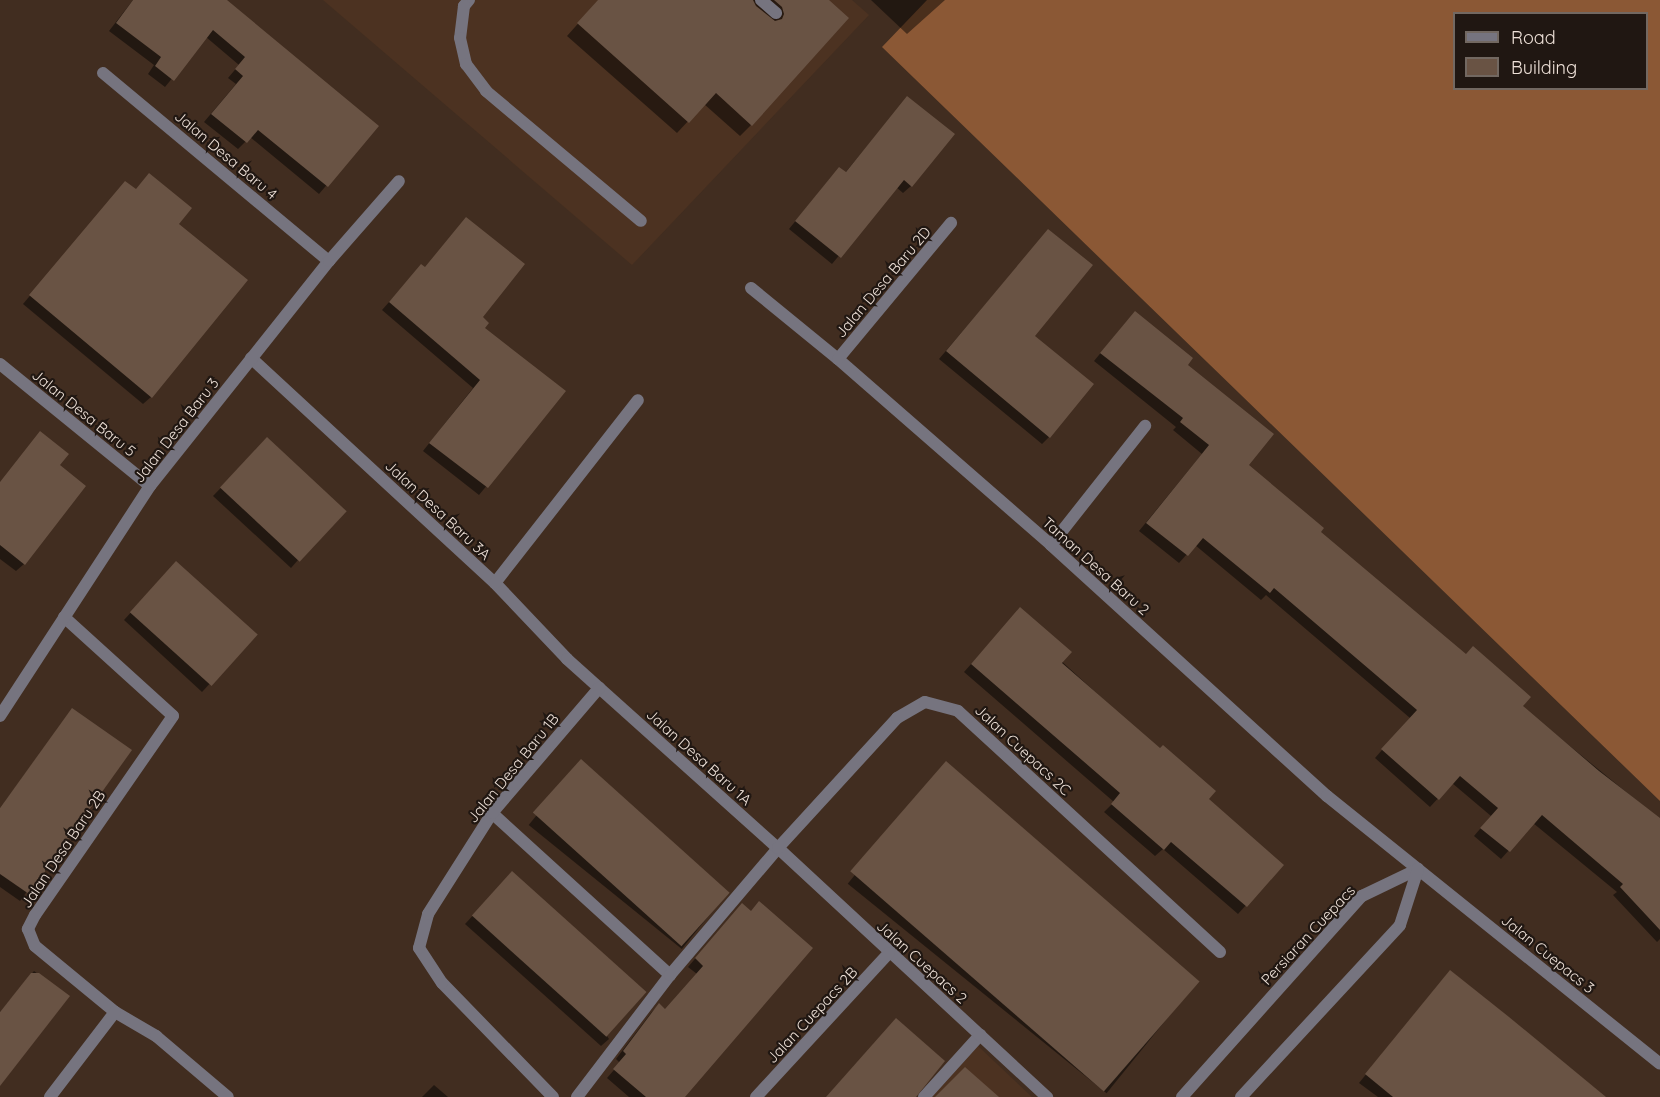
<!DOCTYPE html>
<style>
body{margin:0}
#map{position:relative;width:1660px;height:1097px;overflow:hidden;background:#412d20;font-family:Quicksand,sans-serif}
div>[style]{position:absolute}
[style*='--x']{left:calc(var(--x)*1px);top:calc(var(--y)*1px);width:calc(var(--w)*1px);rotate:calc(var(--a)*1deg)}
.built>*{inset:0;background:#4c3221}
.forest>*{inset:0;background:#8b5835}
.shadow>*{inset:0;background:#0007;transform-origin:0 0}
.building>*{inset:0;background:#695344;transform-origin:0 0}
.service>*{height:12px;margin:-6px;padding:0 6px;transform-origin:6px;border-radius:6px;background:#76747f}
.minor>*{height:12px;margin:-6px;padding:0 6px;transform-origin:6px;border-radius:6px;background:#76747f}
.tertiary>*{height:12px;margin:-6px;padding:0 6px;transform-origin:6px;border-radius:6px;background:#76747f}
span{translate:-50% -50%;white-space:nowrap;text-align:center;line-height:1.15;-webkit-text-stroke:4.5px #201712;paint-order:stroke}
.street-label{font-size:15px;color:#eee1d8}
.legend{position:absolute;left:1453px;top:12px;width:195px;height:78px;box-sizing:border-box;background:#201712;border:2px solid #726861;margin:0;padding:8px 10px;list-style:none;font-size:18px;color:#eee1d8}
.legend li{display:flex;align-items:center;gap:12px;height:30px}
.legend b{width:30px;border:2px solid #726861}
</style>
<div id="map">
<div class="built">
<i style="clip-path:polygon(323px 0,852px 0,869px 15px,632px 265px)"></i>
<i style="clip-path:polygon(978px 1046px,1032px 1097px,932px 1097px)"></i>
</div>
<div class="forest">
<i style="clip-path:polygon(evenodd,927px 0,1660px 0,1660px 801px,882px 47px,927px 0,1454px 14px,1646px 14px,1646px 88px,1454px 88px,1454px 14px)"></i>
</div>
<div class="shadow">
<i style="clip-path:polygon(133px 0,225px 0,377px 126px,319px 194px,250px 137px,238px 149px,204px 122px,236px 84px,228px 78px,239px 65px,206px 37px,165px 87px,148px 74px,154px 65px,109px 31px)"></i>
<i style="clip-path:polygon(599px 0,827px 0,751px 125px,740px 136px,704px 104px,677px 133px,567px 36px)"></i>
<i style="clip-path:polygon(871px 0,945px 0,907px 34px)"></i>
<i style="clip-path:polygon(900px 106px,911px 186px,903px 193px,896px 187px,832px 264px,789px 229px,832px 176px,845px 173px)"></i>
<i style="clip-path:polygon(118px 191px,177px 224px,151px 397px,143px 404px,23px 304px)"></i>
<i style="clip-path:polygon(1041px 239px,1032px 336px,1049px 437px,1042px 444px,939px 359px)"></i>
<i style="clip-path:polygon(414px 274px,481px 317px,483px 328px,564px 392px,479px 495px,423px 451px,473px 388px,382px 310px)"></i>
<i style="clip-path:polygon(1127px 321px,1186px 365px,1246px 465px,1319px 533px,1521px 706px,1653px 814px,1660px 830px,1660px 939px,1657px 942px,1613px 895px,1617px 892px,1533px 823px,1501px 859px,1474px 836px,1491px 816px,1452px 783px,1430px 807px,1375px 758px,1410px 718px,1266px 595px,1261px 600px,1195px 545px,1179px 563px,1139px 531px,1202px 454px,1173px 430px,1176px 427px,1094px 361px)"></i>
<i style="clip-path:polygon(260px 447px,298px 560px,291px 568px,213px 496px)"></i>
<i style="clip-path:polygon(57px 465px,24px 564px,16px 571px,0 559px,0 482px)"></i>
<i style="clip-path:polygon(169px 571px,255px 635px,202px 692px,124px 620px)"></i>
<i style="clip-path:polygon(1013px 617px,1159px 750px,1206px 799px,1282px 865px,1238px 914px,1163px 849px,1155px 856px,1104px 812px,1114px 802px,964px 672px)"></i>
<i style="clip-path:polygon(72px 710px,130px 751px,20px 901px,0 887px,0 808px)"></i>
<i style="left:574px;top:769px;width:197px;height:72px;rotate:39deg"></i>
<i style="left:939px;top:771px;width:333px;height:145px;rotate:39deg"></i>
<i style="clip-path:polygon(505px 881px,609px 1039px,601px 1046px,465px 924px)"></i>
<i style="clip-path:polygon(734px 913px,750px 913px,682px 1097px,629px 1097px,607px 1078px,620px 1063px,616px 1059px,651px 1013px,659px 1005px,665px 1011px,697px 974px,688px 967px)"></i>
<i style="clip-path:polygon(34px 971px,67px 996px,0 1084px,0 1012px)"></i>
<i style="clip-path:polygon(1443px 980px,1604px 1097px,1378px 1097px,1359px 1083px)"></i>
<i style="clip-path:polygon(434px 1085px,448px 1097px,422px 1097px)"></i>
</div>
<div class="building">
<i style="clip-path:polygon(133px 0,227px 0,379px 126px,328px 187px,258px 130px,247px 143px,211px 114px,243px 76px,235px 69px,245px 57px,213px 30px,174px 81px,155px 66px,161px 57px,116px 23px)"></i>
<i style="clip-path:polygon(598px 0,753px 0,756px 6px,775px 21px,782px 19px,784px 14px,782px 7px,774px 0,829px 0,849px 18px,752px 126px,716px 93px,689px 123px,577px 23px)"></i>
<i style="clip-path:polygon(907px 96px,955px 134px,912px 187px,904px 180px,841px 258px,795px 221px,839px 167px,846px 172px)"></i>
<i style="clip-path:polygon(149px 173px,192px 208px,179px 224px,248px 280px,152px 398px,29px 295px,125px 181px,136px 189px)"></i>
<i style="clip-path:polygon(466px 217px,525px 264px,483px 317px,489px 323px,485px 328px,566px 391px,488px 488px,429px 443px,480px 380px,389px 302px,421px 264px,425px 267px)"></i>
<i style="clip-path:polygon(1048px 229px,1093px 265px,1035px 336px,1094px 384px,1050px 438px,946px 351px)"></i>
<i style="clip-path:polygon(1135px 311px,1193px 358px,1188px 365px,1274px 434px,1249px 465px,1324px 528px,1321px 532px,1466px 654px,1473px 646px,1531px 697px,1523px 706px,1599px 771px,1660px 818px,1660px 930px,1620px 887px,1623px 884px,1542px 815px,1510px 852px,1480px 828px,1498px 808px,1460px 776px,1439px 800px,1381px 749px,1417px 710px,1274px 588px,1270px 593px,1203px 538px,1188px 556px,1146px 523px,1209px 445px,1180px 422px,1183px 418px,1100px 353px)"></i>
<i style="clip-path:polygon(40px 431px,69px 454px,60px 465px,86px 486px,25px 565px,0 545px,0 482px)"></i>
<i style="left:267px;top:437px;width:109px;height:69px;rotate:43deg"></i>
<i style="left:176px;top:561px;width:110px;height:69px;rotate:42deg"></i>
<i style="clip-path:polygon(1020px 607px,1072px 652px,1062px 663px,1160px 748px,1163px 745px,1216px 791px,1209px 799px,1284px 865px,1247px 907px,1171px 842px,1164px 850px,1111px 804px,1120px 793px,971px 664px)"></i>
<i style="clip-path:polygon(72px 708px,132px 750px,29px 894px,0 874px,0 808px)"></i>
<i style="left:581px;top:759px;width:200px;height:72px;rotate:42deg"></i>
<i style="left:946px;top:761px;width:336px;height:146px;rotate:41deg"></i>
<i style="left:512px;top:871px;width:181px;height:60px;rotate:42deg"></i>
<i style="clip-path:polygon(759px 901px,813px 948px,685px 1097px,646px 1097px,613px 1069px,626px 1054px,623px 1051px,659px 1003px,665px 1009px,703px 966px,695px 958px,742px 903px,751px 911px)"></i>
<i style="clip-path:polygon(1450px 970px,1509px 1017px,1606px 1097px,1393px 1097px,1365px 1074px)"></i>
<i style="clip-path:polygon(31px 973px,39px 973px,70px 996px,0 1086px,0 1012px)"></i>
<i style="clip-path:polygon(896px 1018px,945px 1061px,916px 1097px,826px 1097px)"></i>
<i style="clip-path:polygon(965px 1067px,999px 1097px,935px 1097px)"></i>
</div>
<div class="service">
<i style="--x:761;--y:0;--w:20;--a:41"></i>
<i style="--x:173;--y:716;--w:242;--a:124.7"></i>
<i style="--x:35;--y:915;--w:16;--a:117"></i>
<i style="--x:28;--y:929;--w:18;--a:68"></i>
<i style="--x:35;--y:946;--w:104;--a:39.5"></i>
<i style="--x:115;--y:1012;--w:48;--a:30.3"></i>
<i style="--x:156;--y:1036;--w:94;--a:40.3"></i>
<i style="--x:492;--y:813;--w:241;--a:42.3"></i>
<i style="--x:577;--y:1097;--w:153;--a:-52.7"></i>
<i style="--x:670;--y:975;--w:167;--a:-49.6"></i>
<i style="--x:924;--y:1097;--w:84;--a:-47.9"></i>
</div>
<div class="minor">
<i style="--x:469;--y:0;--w:8;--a:130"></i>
<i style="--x:464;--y:6;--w:32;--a:97"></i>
<i style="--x:460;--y:38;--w:27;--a:77"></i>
<i style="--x:466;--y:64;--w:34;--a:53"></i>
<i style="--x:486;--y:91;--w:202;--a:40"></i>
<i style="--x:103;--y:73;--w:294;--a:39.8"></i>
<i style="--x:751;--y:288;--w:112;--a:39.2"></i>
<i style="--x:838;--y:359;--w:283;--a:41.1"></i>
<i style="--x:1051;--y:545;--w:373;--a:42.3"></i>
<i style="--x:1327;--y:796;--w:427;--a:38.8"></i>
<i style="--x:251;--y:358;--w:332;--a:42.7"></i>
<i style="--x:495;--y:583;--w:105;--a:46.5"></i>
<i style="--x:567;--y:659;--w:283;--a:41.9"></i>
<i style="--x:778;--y:848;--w:367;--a:42.8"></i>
<i style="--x:838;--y:359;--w:177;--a:-50.3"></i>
<i style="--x:0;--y:364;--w:193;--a:39.1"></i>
<i style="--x:1051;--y:545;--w:152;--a:-51.7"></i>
<i style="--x:495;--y:583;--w:232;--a:-52"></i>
<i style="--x:64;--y:617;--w:147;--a:42.2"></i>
<i style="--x:0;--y:716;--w:275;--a:-56.9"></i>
<i style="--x:150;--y:486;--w:288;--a:-51.5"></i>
<i style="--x:329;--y:261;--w:106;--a:-48.8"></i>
<i style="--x:778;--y:848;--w:176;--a:-47.5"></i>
<i style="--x:897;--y:718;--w:32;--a:-30"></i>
<i style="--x:925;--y:702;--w:34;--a:15"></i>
<i style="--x:958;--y:711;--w:356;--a:42.6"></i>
<i style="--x:50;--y:1097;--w:107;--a:-52.6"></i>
<i style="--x:553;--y:1097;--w:159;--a:-134.2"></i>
<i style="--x:442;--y:983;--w:42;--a:-123.3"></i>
<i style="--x:419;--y:948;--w:35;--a:-75"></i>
<i style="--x:428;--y:914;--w:120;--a:-57.6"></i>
<i style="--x:492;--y:813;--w:165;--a:-49.4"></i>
<i style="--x:756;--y:1097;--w:196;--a:-47.3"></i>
</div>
<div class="tertiary">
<i style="--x:1182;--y:1097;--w:270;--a:-48.2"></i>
<i style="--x:1362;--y:896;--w:62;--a:-25.7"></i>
<i style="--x:1241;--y:1097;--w:234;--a:-47.2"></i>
<i style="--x:1400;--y:925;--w:59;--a:-72.2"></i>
</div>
<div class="street-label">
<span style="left:226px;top:155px;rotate:40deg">Jalan Desa Baru 4</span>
<span style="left:883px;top:282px;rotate:-50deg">Jalan Desa Baru 2D</span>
<span style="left:84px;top:413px;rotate:39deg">Jalan Desa Baru 5</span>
<span style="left:176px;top:430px;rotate:-52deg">Jalan Desa Baru 3</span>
<span style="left:438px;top:510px;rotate:43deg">Jalan Desa Baru 3A</span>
<span style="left:1096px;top:566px;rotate:42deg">Taman Desa Baru 2</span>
<span style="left:1023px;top:750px;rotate:43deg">Jalan Cuepacs 2C</span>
<span style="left:699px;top:757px;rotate:42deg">Jalan Desa Baru 1A</span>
<span style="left:513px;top:768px;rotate:-51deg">Jalan Desa Baru 1B</span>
<span style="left:63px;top:849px;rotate:-56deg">Jalan Desa Baru 2B</span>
<span style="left:1308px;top:935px;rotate:-47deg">Persiaran Cuepacs</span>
<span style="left:1548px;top:954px;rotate:39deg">Jalan Cuepacs 3</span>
<span style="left:922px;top:962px;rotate:42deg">Jalan Cuepacs 2</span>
<span style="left:812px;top:1015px;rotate:-47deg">Jalan Cuepacs 2B</span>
</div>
<ul class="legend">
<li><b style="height:8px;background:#76747f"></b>Road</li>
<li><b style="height:16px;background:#695344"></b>Building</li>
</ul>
</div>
